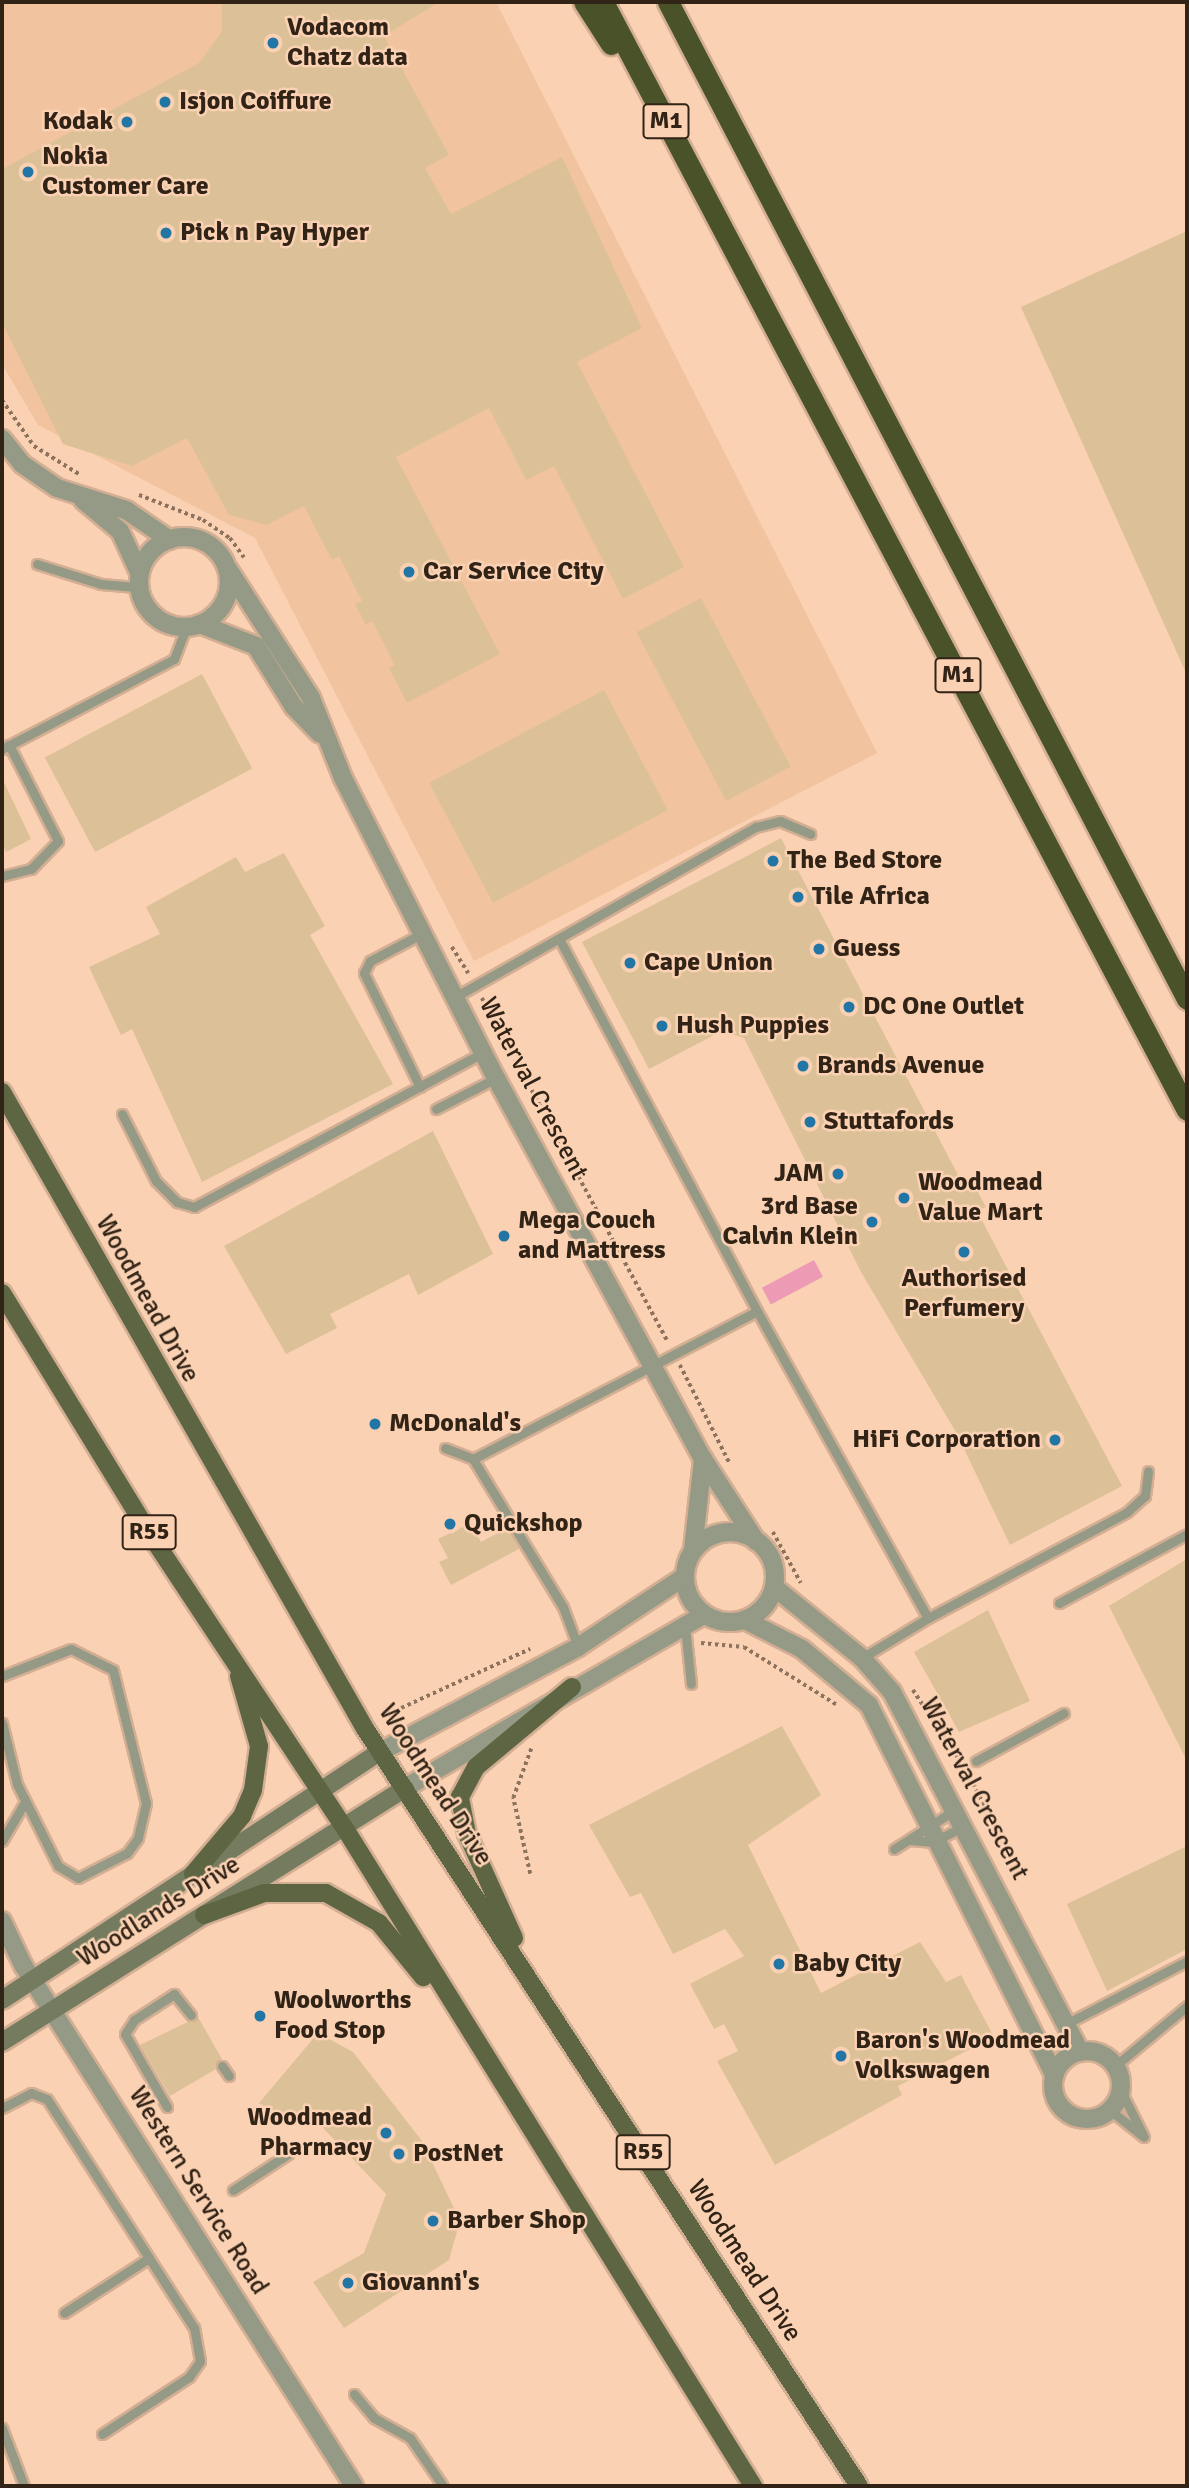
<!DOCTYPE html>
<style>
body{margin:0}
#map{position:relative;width:1189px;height:2488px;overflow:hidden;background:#fad1b2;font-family:Signika,sans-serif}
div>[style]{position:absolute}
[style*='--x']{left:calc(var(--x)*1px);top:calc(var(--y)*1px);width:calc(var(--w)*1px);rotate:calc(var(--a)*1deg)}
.built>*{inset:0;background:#f2c39f}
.green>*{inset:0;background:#ed9ab5;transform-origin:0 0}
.building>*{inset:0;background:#dcc198;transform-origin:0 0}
.path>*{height:3.5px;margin-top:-1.75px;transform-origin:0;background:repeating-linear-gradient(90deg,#8d725d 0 3.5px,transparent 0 7px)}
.roads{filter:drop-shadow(2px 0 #d2ae93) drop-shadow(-2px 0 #d2ae93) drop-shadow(0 2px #d2ae93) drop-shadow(0 -2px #d2ae93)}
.service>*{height:9px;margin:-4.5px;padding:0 4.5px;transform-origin:4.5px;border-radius:4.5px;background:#959a87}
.minor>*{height:18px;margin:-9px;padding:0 9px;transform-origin:9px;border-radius:9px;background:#959a87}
.minor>.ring{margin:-9px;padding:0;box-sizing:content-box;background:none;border:18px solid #959a87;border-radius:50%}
.secondary>*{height:18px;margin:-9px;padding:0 9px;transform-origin:9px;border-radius:9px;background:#747b5f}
.primary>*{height:18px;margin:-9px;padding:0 9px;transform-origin:9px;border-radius:9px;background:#5d6542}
.motorway>*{height:21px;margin:-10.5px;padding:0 10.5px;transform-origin:10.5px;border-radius:10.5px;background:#495229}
.dots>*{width:19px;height:19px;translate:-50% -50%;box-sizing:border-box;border:4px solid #fad1b2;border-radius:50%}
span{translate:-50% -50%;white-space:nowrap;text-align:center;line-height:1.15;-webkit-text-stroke:5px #fad1b2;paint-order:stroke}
.shield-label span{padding:2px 5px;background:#fad1b2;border:2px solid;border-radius:5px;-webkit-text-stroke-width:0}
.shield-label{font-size:24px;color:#322317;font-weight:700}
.poi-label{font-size:26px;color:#322317;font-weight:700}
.left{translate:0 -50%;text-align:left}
.right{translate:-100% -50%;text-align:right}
.street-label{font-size:26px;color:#322317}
.frame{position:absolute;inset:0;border:4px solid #322317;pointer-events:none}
</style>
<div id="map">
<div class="built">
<i style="clip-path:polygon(2px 2px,496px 2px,877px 753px,474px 961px,255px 538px,38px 425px,2px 364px)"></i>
</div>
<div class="green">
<i style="left:814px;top:1260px;width:19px;height:59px;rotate:62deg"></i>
</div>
<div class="building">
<i style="clip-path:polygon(222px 2px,439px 2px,384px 36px,449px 155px,425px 168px,451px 214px,562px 157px,642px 328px,577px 362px,684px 567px,623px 599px,554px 466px,526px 480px,489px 408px,396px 457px,500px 654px,407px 703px,389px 668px,395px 665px,372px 621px,366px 625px,355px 604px,362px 601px,339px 556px,332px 560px,304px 506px,267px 525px,229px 515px,187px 438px,132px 466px,63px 444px,2px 323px,2px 169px,199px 63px,222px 31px)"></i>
<i style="clip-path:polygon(1187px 231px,1187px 675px,1021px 307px)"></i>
<i style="left:701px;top:598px;width:191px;height:73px;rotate:62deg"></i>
<i style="left:202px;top:674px;width:107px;height:178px;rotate:62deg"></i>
<i style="left:604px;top:690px;width:136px;height:198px;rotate:62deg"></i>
<i style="clip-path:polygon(2px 778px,31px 839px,6px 852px,2px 843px)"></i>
<i style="clip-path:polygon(781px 838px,966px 1190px,974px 1185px,986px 1207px,977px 1211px,1122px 1486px,1010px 1545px,957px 1434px,861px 1272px,744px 1038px,722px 1031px,649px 1069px,582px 942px)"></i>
<i style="clip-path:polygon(284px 853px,325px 926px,310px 935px,393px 1084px,202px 1182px,132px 1029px,121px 1035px,89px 967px,160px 934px,146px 907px,236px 857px,245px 872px)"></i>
<i style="clip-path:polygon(433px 1131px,493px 1254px,418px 1295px,409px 1274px,330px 1314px,337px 1328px,286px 1354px,224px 1246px)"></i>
<i style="clip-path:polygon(471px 1523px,481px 1542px,507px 1528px,519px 1549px,451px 1585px,439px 1562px,448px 1558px,438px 1539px)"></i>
<i style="clip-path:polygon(1187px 1559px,1187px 1761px,1109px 1606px)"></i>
<i style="clip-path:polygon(988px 1610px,1030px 1701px,959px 1732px,914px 1652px)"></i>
<i style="clip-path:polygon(782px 1726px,821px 1795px,748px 1845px,821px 1993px,920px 1942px,946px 1982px,961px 1975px,994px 2037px,898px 2086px,902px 2095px,775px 2165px,717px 2061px,738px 2051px,724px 2024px,714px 2029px,690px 1984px,744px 1956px,725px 1929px,673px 1954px,641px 1893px,630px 1897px,589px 1825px)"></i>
<i style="clip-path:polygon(1187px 1846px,1187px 1949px,1107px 1991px,1067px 1904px)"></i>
<i style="clip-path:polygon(198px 2017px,222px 2059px,216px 2069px,170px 2096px,140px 2045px)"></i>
<i style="clip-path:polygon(318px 2033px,353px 2052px,422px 2141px,460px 2221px,449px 2260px,344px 2328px,313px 2282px,364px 2253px,386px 2194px,306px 2110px,296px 2123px,259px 2103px)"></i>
</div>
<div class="path">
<i style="--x:2;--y:400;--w:56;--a:55.2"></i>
<i style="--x:34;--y:446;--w:53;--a:31.9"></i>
<i style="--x:139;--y:495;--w:69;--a:21.3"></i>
<i style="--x:203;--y:520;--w:32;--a:34"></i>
<i style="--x:230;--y:538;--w:24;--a:54"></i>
<i style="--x:452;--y:947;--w:31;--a:58"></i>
<i style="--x:482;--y:998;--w:391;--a:61.6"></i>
<i style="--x:680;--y:1365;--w:111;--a:63.2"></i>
<i style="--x:773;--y:1532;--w:58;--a:61.2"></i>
<i style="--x:701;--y:1643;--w:43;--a:5.3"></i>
<i style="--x:744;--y:1647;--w:110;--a:31.9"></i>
<i style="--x:913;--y:1690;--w:87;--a:56.3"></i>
<i style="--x:401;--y:1708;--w:142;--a:-24.6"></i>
<i style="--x:967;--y:1771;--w:93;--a:63.2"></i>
<i style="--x:530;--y:1874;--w:78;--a:-102.6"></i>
<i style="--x:513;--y:1798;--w:55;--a:-69.9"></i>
</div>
<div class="roads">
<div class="service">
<i style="--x:37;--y:564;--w:67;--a:17.4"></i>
<i style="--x:101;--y:584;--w:38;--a:5"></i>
<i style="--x:2;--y:749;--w:194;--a:-27.6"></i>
<i style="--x:174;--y:659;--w:34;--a:-69"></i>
<i style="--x:2;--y:876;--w:30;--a:-14"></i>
<i style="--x:31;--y:869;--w:39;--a:-46"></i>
<i style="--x:58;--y:841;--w:108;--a:-117"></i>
<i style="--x:455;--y:997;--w:346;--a:-29.5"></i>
<i style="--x:756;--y:827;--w:25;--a:-14"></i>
<i style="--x:780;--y:821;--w:33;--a:23"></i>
<i style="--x:420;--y:1087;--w:127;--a:-116.2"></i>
<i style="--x:364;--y:973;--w:13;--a:-63"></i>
<i style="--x:370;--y:961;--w:60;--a:-27.8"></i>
<i style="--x:436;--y:1109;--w:68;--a:-27.3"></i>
<i style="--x:122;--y:1114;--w:75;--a:63.1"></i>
<i style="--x:156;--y:1181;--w:30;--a:45"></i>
<i style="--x:177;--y:1202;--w:18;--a:16"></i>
<i style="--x:194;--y:1207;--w:327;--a:-28.1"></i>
<i style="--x:757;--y:1311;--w:351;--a:60.9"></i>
<i style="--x:928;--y:1618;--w:77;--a:148.8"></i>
<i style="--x:445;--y:1448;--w:30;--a:21"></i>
<i style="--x:473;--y:1459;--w:320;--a:-27.5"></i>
<i style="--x:757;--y:1311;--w:420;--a:-118"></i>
<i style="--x:473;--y:1459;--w:173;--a:58.7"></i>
<i style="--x:563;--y:1607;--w:43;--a:69.4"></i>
<i style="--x:1059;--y:1603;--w:145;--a:-28.3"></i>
<i style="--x:928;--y:1618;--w:225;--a:-28"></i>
<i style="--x:1127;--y:1512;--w:24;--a:-42"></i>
<i style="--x:1145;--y:1496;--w:25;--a:-83"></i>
<i style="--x:685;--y:1626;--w:58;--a:84.1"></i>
<i style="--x:2;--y:1676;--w:74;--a:-21.4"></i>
<i style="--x:71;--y:1649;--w:47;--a:26.6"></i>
<i style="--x:113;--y:1670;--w:137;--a:76.1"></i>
<i style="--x:146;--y:1803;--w:36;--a:103"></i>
<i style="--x:138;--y:1838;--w:19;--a:126"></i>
<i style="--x:127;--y:1853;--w:55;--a:153"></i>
<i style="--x:78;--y:1878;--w:23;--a:-149"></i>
<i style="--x:58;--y:1866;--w:92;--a:-116.6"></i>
<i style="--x:17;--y:1784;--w:63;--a:-103.8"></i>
<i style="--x:976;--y:1761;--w:100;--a:-28.6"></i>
<i style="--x:910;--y:1840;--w:23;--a:5"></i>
<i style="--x:933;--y:1842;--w:35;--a:-27"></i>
<i style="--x:2;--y:1841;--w:45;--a:-59.5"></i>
<i style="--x:894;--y:1849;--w:74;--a:-32.8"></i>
<i style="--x:1066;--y:2024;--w:136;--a:-27.5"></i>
<i style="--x:222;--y:2066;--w:12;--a:55"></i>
<i style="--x:1115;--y:2066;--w:94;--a:-39.8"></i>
<i style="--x:1121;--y:2091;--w:51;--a:63.4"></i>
<i style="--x:167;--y:2107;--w:84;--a:-119.9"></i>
<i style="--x:125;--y:2034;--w:17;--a:-57"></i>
<i style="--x:134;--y:2020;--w:48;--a:-33"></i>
<i style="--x:174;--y:1994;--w:27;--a:51"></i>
<i style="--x:2;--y:2108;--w:33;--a:-27"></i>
<i style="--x:31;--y:2093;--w:17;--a:21"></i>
<i style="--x:47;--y:2099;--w:189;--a:57.3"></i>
<i style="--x:149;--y:2258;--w:101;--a:147.1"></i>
<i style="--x:1110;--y:2110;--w:43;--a:38.5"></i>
<i style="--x:233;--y:2190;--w:66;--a:-33.2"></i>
<i style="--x:354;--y:2394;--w:31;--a:50"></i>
<i style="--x:374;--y:2418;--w:41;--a:29.1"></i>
<i style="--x:410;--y:2438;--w:58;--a:55.5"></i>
<i style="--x:2;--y:2428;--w:62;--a:69.2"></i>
<i style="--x:102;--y:2434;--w:104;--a:-33.2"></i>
<i style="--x:189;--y:2377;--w:19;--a:-55"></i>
<i style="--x:200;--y:2361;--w:34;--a:-100"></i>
<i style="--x:194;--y:2328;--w:83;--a:-122.7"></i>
</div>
<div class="minor">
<i style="--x:2;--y:439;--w:32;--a:51"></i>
<i style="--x:22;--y:464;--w:42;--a:34.4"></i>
<i style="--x:57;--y:488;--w:72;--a:17.7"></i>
<i style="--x:126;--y:510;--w:53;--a:34.3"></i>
<i style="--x:83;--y:500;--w:48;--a:40"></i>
<i style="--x:120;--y:531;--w:47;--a:65.1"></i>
<i class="ring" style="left:139px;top:537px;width:72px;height:72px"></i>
<i style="--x:228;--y:569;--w:153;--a:57.2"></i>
<i style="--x:311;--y:698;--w:86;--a:68.2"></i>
<i style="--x:343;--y:778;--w:337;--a:63"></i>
<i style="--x:496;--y:1078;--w:434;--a:61.5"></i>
<i style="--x:703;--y:1459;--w:98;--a:57.1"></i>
<i style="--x:200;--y:624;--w:60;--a:21.4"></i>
<i style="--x:256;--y:646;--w:72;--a:58.1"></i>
<i style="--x:294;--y:707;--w:37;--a:46"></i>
<i class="ring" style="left:685px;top:1532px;width:72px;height:72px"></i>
<i style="--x:693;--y:1550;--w:92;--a:-83.7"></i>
<i style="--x:774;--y:1587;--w:113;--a:38.9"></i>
<i style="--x:862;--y:1658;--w:45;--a:48.6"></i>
<i style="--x:892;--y:1692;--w:406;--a:62.4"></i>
<i style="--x:745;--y:1620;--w:64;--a:27"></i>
<i style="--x:802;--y:1649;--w:87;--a:39.9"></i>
<i style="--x:869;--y:1705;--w:414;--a:63.4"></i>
<i style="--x:380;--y:1752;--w:224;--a:-27.9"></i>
<i style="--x:578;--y:1647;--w:127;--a:-33.4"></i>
<i style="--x:405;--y:1788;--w:345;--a:-30.1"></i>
<i style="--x:2;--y:1921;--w:49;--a:64.5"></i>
<i style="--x:23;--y:1965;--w:617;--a:57.57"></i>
<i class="ring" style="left:1053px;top:2051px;width:50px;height:50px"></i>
</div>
<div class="secondary">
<i style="--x:2;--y:2000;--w:452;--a:-33.3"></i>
<i style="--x:2;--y:2042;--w:476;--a:-32.2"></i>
</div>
<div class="primary">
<i style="--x:2;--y:1092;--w:731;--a:60.31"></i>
<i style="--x:364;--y:1727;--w:906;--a:56.89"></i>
<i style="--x:2;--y:1293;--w:272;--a:58.5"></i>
<i style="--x:144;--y:1525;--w:362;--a:56.5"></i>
<i style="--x:344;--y:1827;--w:776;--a:58.17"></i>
<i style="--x:193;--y:1874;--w:76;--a:-49.8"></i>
<i style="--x:242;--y:1816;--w:28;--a:-67"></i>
<i style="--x:253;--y:1790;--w:44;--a:-82.2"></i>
<i style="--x:259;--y:1746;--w:73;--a:-105.9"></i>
<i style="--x:204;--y:1915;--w:64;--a:-20.1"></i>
<i style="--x:264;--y:1893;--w:62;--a:0"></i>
<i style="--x:326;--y:1893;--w:61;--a:29.5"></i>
<i style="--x:379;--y:1923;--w:70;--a:50.8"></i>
<i style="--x:514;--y:1938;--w:114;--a:-114.3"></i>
<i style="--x:467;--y:1834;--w:38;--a:-101"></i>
<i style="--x:460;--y:1797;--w:34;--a:-62"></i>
<i style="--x:476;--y:1767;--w:125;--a:-39.8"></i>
</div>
<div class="motorway">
<i style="--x:584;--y:2;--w:50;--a:57.3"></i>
<i style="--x:603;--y:2;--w:1252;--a:62.21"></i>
<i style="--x:668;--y:2;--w:1124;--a:62.5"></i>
</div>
</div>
<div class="dots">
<i style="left:273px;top:43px;background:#2176a6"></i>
<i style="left:165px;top:102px;background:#2176a6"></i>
<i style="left:127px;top:122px;background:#2176a6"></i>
<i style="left:28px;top:172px;background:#2176a6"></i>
<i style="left:166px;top:233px;background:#2176a6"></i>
<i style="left:409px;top:572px;background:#2176a6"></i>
<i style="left:773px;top:861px;background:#2176a6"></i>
<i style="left:798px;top:897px;background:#2176a6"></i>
<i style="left:819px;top:949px;background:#2176a6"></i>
<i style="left:630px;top:963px;background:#2176a6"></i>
<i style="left:849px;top:1007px;background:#2176a6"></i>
<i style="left:662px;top:1026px;background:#2176a6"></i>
<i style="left:803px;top:1066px;background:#2176a6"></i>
<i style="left:810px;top:1122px;background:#2176a6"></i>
<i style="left:838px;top:1174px;background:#2176a6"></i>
<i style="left:904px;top:1198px;background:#2176a6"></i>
<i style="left:872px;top:1222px;background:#2176a6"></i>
<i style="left:504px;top:1236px;background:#2176a6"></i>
<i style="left:964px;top:1252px;background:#2176a6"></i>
<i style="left:375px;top:1424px;background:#2176a6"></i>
<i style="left:1055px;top:1440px;background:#2176a6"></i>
<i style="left:450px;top:1524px;background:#2176a6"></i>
<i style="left:779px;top:1964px;background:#2176a6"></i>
<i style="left:260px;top:2016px;background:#2176a6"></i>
<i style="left:841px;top:2056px;background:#2176a6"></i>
<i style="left:386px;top:2133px;background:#2176a6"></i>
<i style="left:399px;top:2154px;background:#2176a6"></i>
<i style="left:433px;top:2221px;background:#2176a6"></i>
<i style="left:348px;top:2283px;background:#2176a6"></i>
</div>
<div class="shield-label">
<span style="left:666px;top:121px">M1</span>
<span style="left:958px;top:675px">M1</span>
<span style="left:149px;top:1532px">R55</span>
<span style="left:643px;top:2152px">R55</span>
</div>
<div class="poi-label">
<span class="left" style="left:287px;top:43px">Vodacom<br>Chatz data</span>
<span class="left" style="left:179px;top:102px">Isjon Coiffure</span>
<span class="right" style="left:113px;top:122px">Kodak</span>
<span class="left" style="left:42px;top:172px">Nokia<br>Customer Care</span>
<span class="left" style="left:180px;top:233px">Pick n Pay Hyper</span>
<span class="left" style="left:423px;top:572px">Car Service City</span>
<span class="left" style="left:787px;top:861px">The Bed Store</span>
<span class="left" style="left:812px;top:897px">Tile Africa</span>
<span class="left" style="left:833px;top:949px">Guess</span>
<span class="left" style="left:644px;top:963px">Cape Union</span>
<span class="left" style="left:863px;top:1007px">DC One Outlet</span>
<span class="left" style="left:676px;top:1026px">Hush Puppies</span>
<span class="left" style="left:817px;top:1066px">Brands Avenue</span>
<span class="left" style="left:824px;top:1122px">Stuttafords</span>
<span class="right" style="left:824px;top:1174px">JAM</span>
<span class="left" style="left:918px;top:1198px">Woodmead<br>Value Mart</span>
<span class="right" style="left:858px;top:1222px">3rd Base<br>Calvin Klein</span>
<span class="left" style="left:518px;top:1236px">Mega Couch<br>and Mattress</span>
<span style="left:964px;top:1294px">Authorised<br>Perfumery</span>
<span class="left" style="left:389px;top:1424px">McDonald's</span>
<span class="right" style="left:1041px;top:1440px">HiFi Corporation</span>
<span class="left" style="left:464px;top:1524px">Quickshop</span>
<span class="left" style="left:793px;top:1964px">Baby City</span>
<span class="left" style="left:274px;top:2016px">Woolworths<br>Food Stop</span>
<span class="left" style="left:855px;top:2056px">Baron's Woodmead<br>Volkswagen</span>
<span class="right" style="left:372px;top:2133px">Woodmead<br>Pharmacy</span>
<span class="left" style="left:413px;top:2154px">PostNet</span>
<span class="left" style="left:447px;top:2221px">Barber Shop</span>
<span class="left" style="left:362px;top:2283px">Giovanni's</span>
</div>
<div class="street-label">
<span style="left:533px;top:1089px;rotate:62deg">Waterval Crescent</span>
<span style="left:147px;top:1299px;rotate:61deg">Woodmead Drive</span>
<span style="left:435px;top:1785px;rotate:57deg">Woodmead Drive</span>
<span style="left:974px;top:1789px;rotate:62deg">Waterval Crescent</span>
<span style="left:159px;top:1912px;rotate:-32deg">Woodlands Drive</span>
<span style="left:198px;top:2191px;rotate:58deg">Western Service Road</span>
<span style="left:744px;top:2261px;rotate:57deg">Woodmead Drive</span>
</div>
<div class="frame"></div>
</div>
